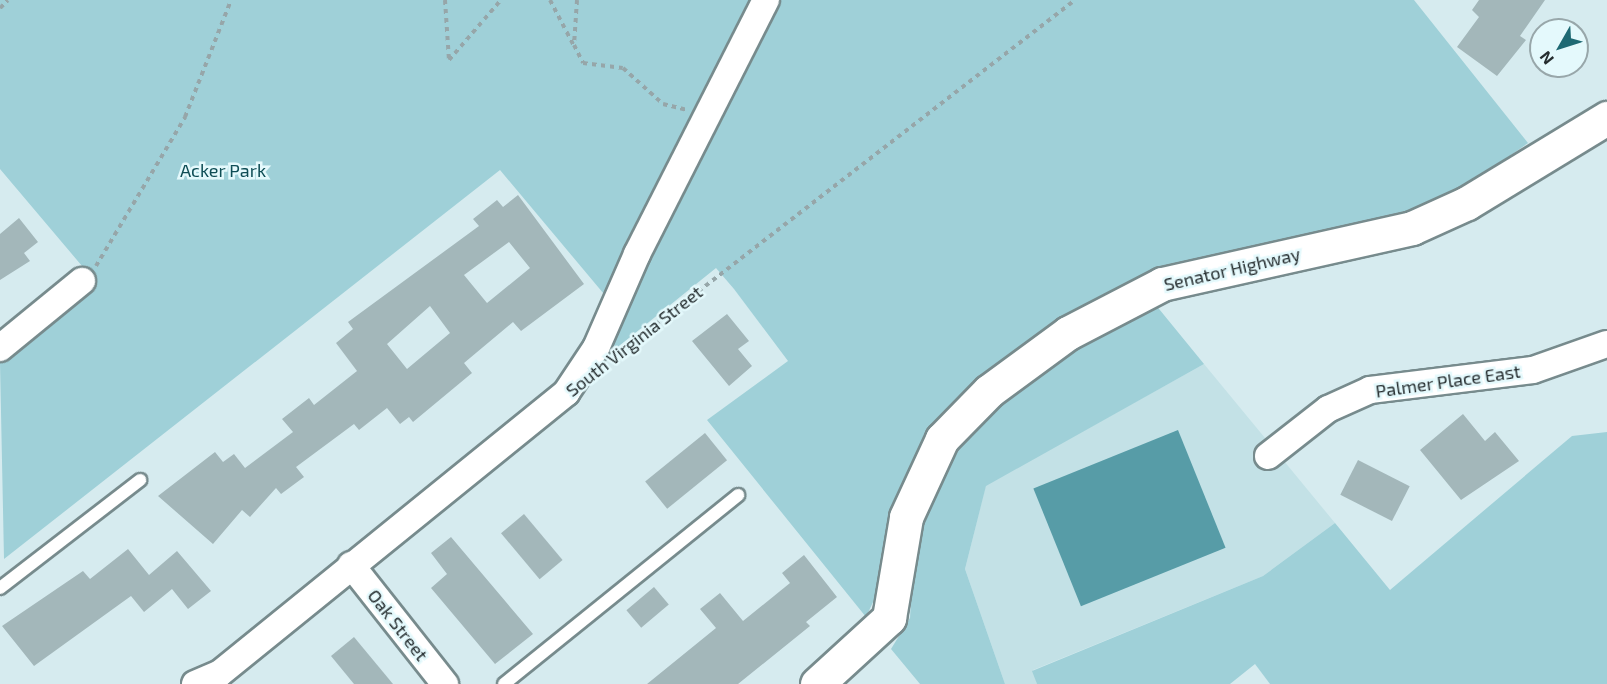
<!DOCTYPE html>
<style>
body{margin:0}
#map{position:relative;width:1607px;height:684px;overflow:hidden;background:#d6ebef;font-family:"Exo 2",sans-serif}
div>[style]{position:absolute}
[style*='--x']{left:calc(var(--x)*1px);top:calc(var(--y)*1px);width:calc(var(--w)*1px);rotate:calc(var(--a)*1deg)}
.built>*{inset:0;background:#c3e1e6}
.green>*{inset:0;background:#9fd0d8}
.water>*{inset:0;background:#579ca7;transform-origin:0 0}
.building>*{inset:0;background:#a3b7ba;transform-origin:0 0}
.path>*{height:4px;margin-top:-2px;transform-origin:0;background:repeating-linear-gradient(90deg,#96a6a9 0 4.5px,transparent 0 9px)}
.roads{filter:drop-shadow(2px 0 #778b8d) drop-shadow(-2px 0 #778b8d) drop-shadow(0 2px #778b8d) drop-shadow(0 -2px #778b8d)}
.lane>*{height:12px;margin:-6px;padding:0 6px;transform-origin:6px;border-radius:6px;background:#fff}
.street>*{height:26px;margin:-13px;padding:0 13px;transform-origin:13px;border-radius:13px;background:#fff}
.secondary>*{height:33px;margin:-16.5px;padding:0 16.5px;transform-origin:16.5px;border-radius:16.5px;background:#fff}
span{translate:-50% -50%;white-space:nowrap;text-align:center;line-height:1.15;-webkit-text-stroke:5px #e4f9fc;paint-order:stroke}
.park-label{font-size:18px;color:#0e4d55}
.street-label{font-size:18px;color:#252d2f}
.north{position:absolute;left:1529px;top:18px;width:60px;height:60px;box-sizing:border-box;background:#e4f9fc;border:2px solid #98a7aa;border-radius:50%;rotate:231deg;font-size:16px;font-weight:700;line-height:24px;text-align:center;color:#252d2f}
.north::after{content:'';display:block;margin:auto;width:21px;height:27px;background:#1e6973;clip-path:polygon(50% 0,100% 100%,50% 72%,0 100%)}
</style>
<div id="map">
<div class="built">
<i style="clip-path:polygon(1204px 364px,1335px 523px,1263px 576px,1033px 670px,1037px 684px,1005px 684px,965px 569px,986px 485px)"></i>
</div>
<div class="green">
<i style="clip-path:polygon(0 0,1414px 0,1528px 143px,1461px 190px,1410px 210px,1183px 264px,1102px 295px,978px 382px,926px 432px,894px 509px,882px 583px,866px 617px,707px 420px,788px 361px,734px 289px,716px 268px,593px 367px,614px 306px,500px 170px,4px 559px,0 363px,90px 288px,93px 279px,0 169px)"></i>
<i style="clip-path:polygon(1155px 304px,1204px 364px,986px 486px,965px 569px,1005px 684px,920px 684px,891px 649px,910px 618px,914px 548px,925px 504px,954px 447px,1037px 371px,1108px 325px)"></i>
<i style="clip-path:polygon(1607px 432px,1607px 684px,1270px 684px,1255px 664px,1230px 684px,1037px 684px,1032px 671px,1263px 576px,1335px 523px,1390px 590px,1572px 436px)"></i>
</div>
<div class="water">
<i style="left:1178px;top:430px;width:127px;height:156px;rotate:68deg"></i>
</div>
<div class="building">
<i style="clip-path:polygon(1479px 0,1545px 0,1520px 36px,1526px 40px,1497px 76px,1457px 47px,1479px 17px,1472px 10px)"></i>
<i style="clip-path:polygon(evenodd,518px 195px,584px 284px,521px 331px,513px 322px,464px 363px,472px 373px,413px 422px,409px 417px,400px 424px,387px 408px,359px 430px,354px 424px,296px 467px,304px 477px,281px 494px,276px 488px,250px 517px,242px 510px,213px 544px,158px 496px,215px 452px,223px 462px,234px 454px,245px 468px,293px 432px,282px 419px,309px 398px,314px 405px,357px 371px,336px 343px,353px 329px,348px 322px,479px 226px,473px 219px,497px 200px,503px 207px,518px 195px,509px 242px,530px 268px,487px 303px,464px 275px,509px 242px,518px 195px,430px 306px,450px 333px,407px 369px,387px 344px,430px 306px)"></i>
<i style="clip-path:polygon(19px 218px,38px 242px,24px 253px,30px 261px,0 280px,0 234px)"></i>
<i style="clip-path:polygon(727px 314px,749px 341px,738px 349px,752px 366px,729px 386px,692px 341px)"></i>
<i style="clip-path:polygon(1463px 414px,1485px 441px,1495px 432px,1519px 461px,1461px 500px,1420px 450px)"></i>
<i style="left:705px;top:433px;width:35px;height:77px;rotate:51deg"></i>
<i style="left:1358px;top:460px;width:58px;height:39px;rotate:27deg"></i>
<i style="left:524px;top:514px;width:60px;height:30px;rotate:50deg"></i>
<i style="clip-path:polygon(451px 537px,533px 634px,495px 664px,431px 588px,447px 574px,431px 553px)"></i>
<i style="clip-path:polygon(128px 549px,149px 575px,177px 551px,211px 591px,188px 609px,172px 589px,144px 612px,131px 596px,34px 666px,2px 626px,83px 571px,90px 579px)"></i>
<i style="clip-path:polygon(804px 555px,837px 597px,806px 622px,810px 626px,738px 684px,647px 684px,716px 628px,700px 609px,720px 593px,743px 621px,790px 583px,782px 573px)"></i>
<i style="left:654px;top:587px;width:23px;height:36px;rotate:50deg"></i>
<i style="clip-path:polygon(354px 637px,393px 684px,354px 684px,331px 656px)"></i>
</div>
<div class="path">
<i style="--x:445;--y:0;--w:60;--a:86.2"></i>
<i style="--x:449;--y:60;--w:79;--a:-49.1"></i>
<i style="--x:550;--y:0;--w:50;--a:62.4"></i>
<i style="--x:577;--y:0;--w:45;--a:93.8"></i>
<i style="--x:574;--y:45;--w:20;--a:63"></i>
<i style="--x:583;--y:63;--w:40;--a:7.1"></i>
<i style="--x:623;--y:68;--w:54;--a:42"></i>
<i style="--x:663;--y:104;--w:25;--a:14"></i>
<i style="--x:0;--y:8;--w:11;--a:-45"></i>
<i style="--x:96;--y:266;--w:174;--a:-59.1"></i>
<i style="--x:185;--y:117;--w:126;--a:-68.5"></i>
<i style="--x:620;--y:352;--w:575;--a:-37.73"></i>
</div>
<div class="roads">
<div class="lane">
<i style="--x:0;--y:588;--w:177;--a:-37.6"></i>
<i style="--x:504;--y:684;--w:301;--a:-38.9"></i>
</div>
<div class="street">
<i style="--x:0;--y:348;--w:106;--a:-39.3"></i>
<i style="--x:1268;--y:456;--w:76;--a:-38.1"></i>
<i style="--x:1328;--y:409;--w:46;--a:-24.3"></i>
<i style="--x:1370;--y:390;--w:164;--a:-7"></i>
<i style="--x:1533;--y:370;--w:78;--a:-19.4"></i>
<i style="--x:351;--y:565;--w:152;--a:51.7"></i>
<i style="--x:195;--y:684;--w:26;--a:-23"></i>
<i style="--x:219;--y:674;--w:447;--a:-39"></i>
<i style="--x:566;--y:393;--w:54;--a:-56.3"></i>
<i style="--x:596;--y:348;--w:103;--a:-66.4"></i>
<i style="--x:637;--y:254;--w:285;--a:-63.1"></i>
</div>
<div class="secondary">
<i style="--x:817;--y:684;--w:98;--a:-42.5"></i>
<i style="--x:889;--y:618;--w:102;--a:-80.4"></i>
<i style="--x:906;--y:517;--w:86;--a:-65.2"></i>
<i style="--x:942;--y:439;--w:67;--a:-45.6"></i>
<i style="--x:989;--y:391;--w:98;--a:-36.3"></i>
<i style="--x:1068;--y:333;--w:106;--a:-27.5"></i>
<i style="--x:1162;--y:284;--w:256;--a:-12.6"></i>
<i style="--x:1412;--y:228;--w:60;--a:-24.4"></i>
<i style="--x:1467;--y:203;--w:164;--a:-31.3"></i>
</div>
</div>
<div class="park-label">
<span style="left:223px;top:170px">Acker Park</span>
</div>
<div class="street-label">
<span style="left:1232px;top:269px;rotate:-13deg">Senator Highway</span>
<span style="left:634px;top:341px;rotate:-38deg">South Virginia Street</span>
<span style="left:1448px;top:381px;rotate:-8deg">Palmer Place East</span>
<span style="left:398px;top:625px;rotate:52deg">Oak Street</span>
</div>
<div class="north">N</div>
</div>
